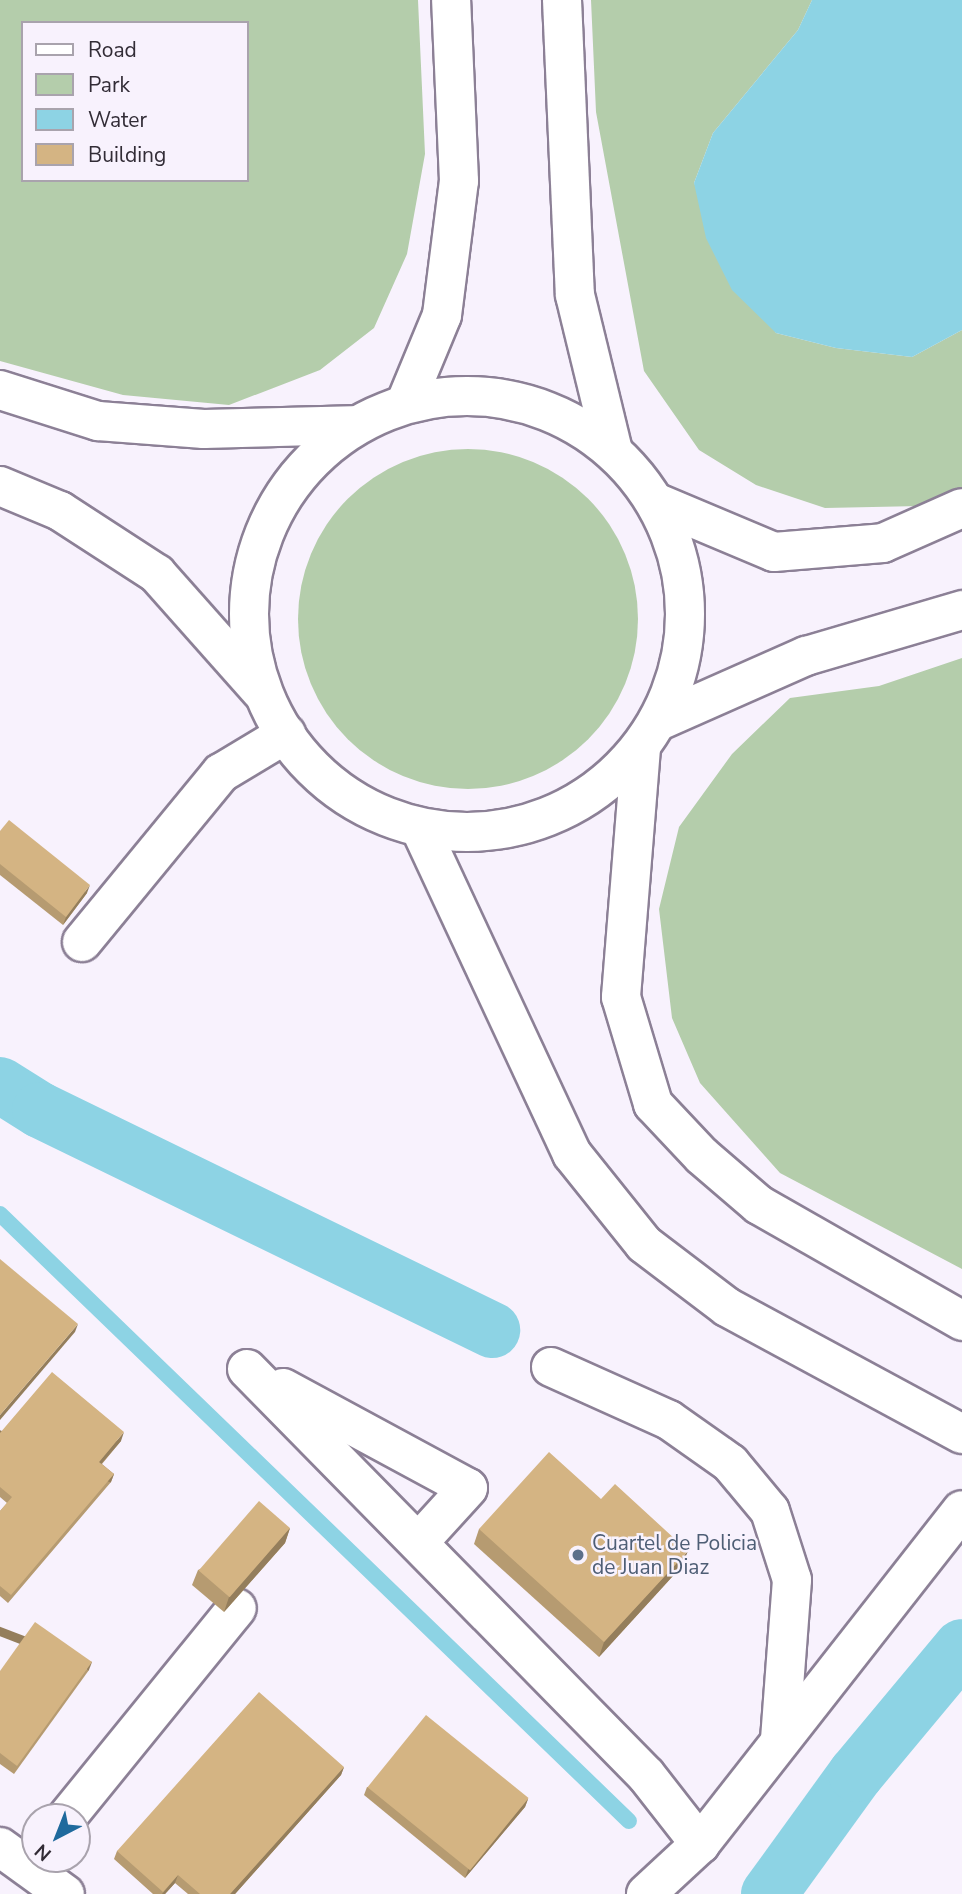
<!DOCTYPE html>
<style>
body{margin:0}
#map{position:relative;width:962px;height:1894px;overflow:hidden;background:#f8f2fd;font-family:"Nunito Sans",sans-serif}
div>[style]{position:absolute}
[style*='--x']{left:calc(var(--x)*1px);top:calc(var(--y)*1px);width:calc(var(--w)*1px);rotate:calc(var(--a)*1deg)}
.green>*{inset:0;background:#b4cdab}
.round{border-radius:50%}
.water>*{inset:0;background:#8dd3e4}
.stream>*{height:16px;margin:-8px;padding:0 8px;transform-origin:8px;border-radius:8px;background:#8dd3e4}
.canal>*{height:56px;margin:-28px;padding:0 28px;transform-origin:28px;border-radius:28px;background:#8dd3e4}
.roads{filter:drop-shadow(2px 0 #8c8096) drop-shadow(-2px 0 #8c8096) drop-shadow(0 2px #8c8096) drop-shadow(0 -2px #8c8096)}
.minor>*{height:38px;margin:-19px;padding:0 19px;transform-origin:19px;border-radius:19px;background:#fff}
.minor>.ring{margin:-19px;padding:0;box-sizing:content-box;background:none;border:38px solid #fff;border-radius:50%}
.wall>*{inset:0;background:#b69b71}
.shaded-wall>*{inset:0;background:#947e5c;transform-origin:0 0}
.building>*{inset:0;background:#d4b483;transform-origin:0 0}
.dots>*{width:19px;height:19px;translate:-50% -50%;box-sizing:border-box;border:4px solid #f8f2fd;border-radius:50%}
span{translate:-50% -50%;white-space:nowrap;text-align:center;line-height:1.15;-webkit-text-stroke:5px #f8f2fd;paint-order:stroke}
.service-label{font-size:21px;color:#4e5e75}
.left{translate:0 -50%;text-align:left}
.legend{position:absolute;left:21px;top:21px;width:228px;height:161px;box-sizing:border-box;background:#f8f2fd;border:2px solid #a9a3ad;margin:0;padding:9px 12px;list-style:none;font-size:21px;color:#322c36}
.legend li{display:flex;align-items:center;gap:14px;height:35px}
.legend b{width:35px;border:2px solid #a9a3ad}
.north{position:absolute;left:21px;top:1803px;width:70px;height:70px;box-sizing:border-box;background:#f8f2fd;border:2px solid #a9a3ad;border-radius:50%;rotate:222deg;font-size:19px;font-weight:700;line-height:28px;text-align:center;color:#322c36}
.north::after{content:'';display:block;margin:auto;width:24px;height:32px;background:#1f6a9d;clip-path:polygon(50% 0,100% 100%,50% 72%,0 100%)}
</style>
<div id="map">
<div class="green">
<i style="clip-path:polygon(evenodd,0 0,418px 0,425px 154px,407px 254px,374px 328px,320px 370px,229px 405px,123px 395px,0 361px,0 0,23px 23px,247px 23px,247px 180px,23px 180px,23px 23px)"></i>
<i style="clip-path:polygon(591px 0,812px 0,798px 30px,713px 133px,694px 183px,776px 333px,836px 348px,912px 357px,962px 330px,962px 488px,920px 506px,825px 508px,756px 485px,699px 450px,644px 371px,596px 112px)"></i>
<i class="round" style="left:298px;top:449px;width:340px;height:340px"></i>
<i style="clip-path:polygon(962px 658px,962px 1269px,780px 1173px,700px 1083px,672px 1018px,659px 909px,679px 827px,732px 754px,790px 698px,879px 686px)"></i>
</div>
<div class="water">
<i style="clip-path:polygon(812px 0,962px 0,962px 330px,912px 357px,836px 348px,776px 333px,732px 290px,706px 238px,694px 183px,713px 133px,798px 30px)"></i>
</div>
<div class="stream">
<i style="--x:0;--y:1214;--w:874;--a:43.98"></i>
</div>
<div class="canal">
<i style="--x:0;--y:1085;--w:47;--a:32"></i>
<i style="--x:40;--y:1110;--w:503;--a:25.95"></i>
<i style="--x:769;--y:1894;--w:148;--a:-54.1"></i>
<i style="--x:856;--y:1774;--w:165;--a:-50.2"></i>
</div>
<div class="roads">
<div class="minor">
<i style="--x:562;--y:0;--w:295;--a:87.5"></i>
<i style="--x:575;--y:295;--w:161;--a:76.3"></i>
<i style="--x:0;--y:390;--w:103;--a:17.6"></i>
<i style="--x:98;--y:421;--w:106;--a:4.3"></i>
<i style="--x:204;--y:429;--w:148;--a:-1.5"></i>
<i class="ring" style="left:249px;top:396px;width:398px;height:398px"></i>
<i style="--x:406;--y:402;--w:94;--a:-67.5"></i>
<i style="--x:442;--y:315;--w:135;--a:-82.8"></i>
<i style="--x:459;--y:181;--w:181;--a:-92.5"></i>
<i style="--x:0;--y:486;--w:65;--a:22.6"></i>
<i style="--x:60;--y:511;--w:116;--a:33"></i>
<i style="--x:157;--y:574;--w:157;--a:48.4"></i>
<i style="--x:655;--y:502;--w:129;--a:22.8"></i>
<i style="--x:774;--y:552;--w:109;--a:-4.7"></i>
<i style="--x:883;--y:543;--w:86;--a:-23.9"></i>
<i style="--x:659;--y:721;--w:161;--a:-23.9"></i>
<i style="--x:806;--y:656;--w:163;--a:-16.4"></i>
<i style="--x:641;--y:748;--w:250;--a:94.6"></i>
<i style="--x:621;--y:997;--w:112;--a:73.3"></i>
<i style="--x:653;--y:1104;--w:71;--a:46.7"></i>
<i style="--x:702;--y:1156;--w:75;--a:40.7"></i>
<i style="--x:759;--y:1205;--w:234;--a:29.7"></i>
<i style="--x:420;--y:828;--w:360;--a:65"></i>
<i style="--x:572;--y:1154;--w:115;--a:51.3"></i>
<i style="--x:644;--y:1244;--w:104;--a:37.2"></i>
<i style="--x:727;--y:1307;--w:267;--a:28.4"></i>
<i style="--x:82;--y:942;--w:219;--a:-50.6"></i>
<i style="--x:221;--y:773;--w:76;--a:-31"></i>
<i style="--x:551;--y:1367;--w:129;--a:24.2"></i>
<i style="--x:669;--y:1420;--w:75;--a:35.2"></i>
<i style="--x:730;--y:1463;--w:62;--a:50.2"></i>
<i style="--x:770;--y:1511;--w:72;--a:72.3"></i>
<i style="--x:792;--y:1580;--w:161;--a:94.3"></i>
<i style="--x:247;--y:1369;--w:569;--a:45.5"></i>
<i style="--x:646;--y:1775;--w:88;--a:52"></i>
<i style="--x:283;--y:1388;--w:210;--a:28.4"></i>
<i style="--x:468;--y:1488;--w:74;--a:132.3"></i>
<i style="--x:67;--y:1817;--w:269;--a:-50.9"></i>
<i style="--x:0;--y:1847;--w:80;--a:35.9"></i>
<i style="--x:646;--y:1894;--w:74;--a:-42.8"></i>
<i style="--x:700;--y:1844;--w:424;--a:-51.9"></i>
</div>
</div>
<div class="wall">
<i style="clip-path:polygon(0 831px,87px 893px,63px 925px,0 875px)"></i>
<i style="clip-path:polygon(0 1433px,121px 1441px,102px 1464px,114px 1474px,111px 1482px,8px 1603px,0 1596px,0 1511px,7px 1503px,0 1497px)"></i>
<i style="clip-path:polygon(601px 1499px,682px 1566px,599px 1657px,474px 1544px,479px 1529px)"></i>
<i style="clip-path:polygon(290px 1528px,285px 1543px,224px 1612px,192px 1585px,198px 1570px)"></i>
<i style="clip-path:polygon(89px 1670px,14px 1774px,0 1764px,0 1671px)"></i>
<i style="clip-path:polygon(344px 1767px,341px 1775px,235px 1894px,188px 1894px,175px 1883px,165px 1894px,153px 1894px,114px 1859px,117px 1851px)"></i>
<i style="clip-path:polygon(367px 1787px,528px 1799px,525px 1807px,465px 1878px,364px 1795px)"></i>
</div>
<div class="shaded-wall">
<i style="clip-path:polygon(90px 885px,87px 893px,63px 925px,66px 917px)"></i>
<i style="clip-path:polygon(78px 1324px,75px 1332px,0 1420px,0 1415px)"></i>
<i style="clip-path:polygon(124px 1432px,121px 1441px,96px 1470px,99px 1462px)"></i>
<i style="left:114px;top:1474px;width:9px;height:159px;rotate:111deg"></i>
<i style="clip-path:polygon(290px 1528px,285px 1543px,224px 1612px,229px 1597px)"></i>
<i style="clip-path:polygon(688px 1551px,682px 1566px,599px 1657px,604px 1642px)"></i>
<i style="left:92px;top:1662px;width:9px;height:128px;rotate:111deg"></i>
<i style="clip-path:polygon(344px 1767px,341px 1775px,235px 1894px,230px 1894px)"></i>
<i style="clip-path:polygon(528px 1799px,525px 1807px,465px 1878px,468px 1870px)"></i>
<i style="clip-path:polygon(178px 1875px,175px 1883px,165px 1894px,162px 1894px)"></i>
</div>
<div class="building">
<i style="clip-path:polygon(9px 820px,90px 885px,66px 917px,0 864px,0 831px)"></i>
<i style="clip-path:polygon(0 1259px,78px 1324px,0 1415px)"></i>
<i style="clip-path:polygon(52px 1372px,124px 1432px,99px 1462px,114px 1474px,11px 1595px,0 1586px,0 1511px,12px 1497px,0 1487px,0 1433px)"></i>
<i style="clip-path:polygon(549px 1452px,601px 1499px,615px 1484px,688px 1551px,604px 1642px,479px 1529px)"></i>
<i style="left:259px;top:1501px;width:41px;height:92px;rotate:41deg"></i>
<i style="clip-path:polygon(35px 1622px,92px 1662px,17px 1766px,0 1753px,0 1671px)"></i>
<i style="clip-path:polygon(259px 1692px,344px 1767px,230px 1894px,200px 1894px,178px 1875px,163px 1892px,117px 1851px)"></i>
<i style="left:426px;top:1715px;width:132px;height:93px;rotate:39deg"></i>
</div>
<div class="dots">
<i style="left:578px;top:1555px;background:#5c6f8a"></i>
</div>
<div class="service-label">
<span class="left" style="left:592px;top:1555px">Cuartel de Policia<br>de Juan Diaz</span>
</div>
<ul class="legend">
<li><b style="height:9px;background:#fff"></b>Road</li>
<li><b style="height:19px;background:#b4cdab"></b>Park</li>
<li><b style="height:19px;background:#8dd3e4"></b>Water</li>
<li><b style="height:19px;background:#d4b483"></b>Building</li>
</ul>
<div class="north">N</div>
</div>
